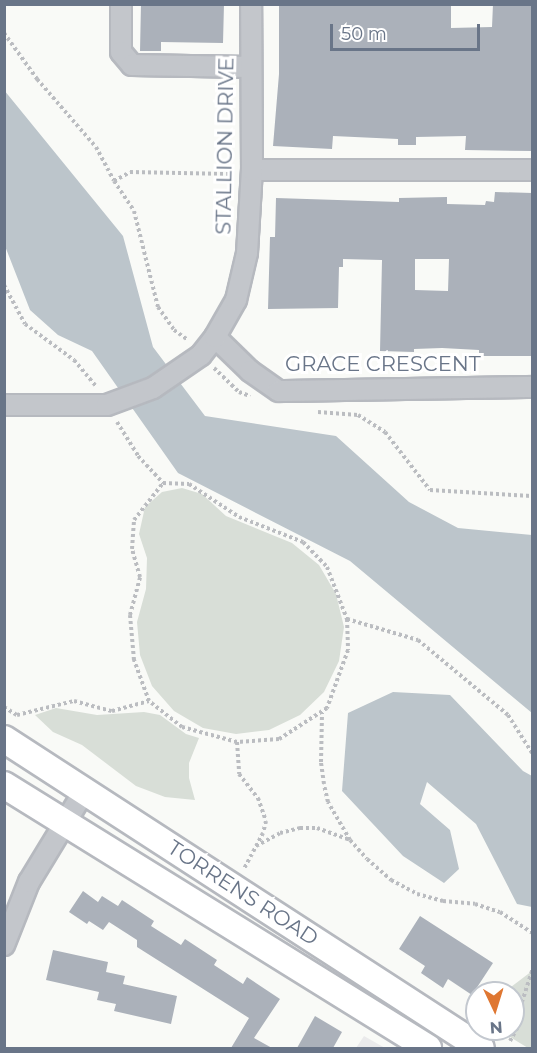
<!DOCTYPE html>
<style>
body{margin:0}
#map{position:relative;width:537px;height:1053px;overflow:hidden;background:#f9faf7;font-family:Montserrat,sans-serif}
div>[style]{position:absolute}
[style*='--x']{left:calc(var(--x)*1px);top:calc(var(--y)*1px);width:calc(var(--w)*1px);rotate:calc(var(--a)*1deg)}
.built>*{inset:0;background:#eaeaeb}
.green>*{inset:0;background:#d8ded7}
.water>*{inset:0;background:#bcc5cb}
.building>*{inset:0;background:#abb1ba}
.path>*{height:4px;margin-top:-2px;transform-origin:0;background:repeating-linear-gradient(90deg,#bbbdc1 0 3px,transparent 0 6px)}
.roads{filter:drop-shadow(2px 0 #b6b9bf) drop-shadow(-2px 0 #b6b9bf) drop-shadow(0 2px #b6b9bf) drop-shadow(0 -2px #b6b9bf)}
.minor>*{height:20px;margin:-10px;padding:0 10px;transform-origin:10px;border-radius:10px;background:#c3c6cb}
.major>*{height:26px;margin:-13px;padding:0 13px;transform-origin:13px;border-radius:13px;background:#fff}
span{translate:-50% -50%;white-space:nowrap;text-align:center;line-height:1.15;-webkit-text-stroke:6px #fff;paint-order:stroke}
.street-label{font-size:21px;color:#697588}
.frame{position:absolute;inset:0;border:6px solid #697588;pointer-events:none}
.north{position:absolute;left:465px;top:981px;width:60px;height:60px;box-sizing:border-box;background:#fff;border:2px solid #c3c8cf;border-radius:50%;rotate:176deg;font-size:16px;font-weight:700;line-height:24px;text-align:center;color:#697588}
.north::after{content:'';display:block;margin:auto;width:21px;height:27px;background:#df7732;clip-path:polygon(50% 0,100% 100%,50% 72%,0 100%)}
.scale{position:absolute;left:330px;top:24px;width:150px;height:27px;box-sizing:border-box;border:3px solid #697588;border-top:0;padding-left:8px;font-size:18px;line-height:21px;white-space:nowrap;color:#697588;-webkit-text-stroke:4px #fff;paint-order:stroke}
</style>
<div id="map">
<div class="built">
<i style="clip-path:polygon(364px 1036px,385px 1048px,356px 1048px)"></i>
</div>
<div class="green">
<i style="clip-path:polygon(182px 488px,202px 494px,226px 516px,292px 543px,319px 565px,336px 594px,344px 627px,339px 661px,324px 692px,300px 715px,269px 730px,236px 734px,203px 728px,174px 711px,152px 686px,140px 655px,137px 622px,146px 589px,147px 558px,139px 534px,145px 507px,162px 492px)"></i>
<i style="clip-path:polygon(56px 708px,97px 715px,144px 712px,160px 715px,186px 734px,199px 738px,189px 763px,189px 778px,195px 800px,165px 797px,136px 786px,82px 745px,53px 732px,35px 715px)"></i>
<i style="clip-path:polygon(532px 971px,532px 1048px,528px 1048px,497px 1029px,513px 1029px,513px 993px,503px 993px)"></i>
</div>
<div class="water">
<i style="clip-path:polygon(4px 90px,123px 236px,153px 347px,205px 416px,336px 436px,409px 502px,458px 528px,532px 535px,532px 713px,350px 561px,178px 473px,92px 351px,58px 335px,30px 310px,5px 246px)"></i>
<i style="clip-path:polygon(393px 692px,450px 695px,523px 771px,532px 776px,532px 907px,517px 904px,476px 824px,427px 782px,420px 804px,450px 830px,459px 869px,444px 883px,403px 856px,342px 791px,348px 713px)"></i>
</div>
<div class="building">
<i style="clip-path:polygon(141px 4px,224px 4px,223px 43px,161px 42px,161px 51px,140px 51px)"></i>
<i style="clip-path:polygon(279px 4px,451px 4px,451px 28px,492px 27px,493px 4px,532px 4px,532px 151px,465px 150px,466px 136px,416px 137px,416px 145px,398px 145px,398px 139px,333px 136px,332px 149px,273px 146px,279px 74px)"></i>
<i style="clip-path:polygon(evenodd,495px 192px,532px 193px,532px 356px,479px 356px,479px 350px,442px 348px,414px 349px,414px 352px,380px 351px,382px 260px,343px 259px,343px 267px,339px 267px,338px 308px,268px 309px,270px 237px,275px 237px,276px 198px,399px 202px,399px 198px,447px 197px,447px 204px,485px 205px,486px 201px,494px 202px,495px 192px,415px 259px,449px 259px,448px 291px,415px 290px,415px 259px)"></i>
<i style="clip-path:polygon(83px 891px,98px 902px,102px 896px,118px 906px,122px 900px,154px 921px,151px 926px,181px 945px,185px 939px,217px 960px,214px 965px,243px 984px,247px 977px,280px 999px,254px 1038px,272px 1048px,231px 1048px,249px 1018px,137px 947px,137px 940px,109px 922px,103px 930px,89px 921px,87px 924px,69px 912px)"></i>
<i style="clip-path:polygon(420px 916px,493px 963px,472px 995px,448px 979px,443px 988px,421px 973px,425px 966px,399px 949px)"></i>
<i style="clip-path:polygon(53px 950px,108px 962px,106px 972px,125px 976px,123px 984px,177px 996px,171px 1024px,114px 1011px,116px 1004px,97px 1000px,99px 992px,46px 980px)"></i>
<i style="clip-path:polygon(315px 1016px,342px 1032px,333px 1048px,297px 1048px)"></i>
</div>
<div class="path">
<i style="--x:4;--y:33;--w:57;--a:54.3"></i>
<i style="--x:37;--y:79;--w:90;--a:49.1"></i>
<i style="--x:96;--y:147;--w:38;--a:62"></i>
<i style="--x:114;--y:181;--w:36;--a:56"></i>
<i style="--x:134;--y:211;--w:99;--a:76"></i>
<i style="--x:158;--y:307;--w:28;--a:55"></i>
<i style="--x:174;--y:330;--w:17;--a:36"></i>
<i style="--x:114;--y:181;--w:18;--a:-29"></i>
<i style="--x:130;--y:172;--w:100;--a:1.1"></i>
<i style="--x:4;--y:285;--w:44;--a:61.7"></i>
<i style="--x:25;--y:324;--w:61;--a:36.3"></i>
<i style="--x:74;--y:360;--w:35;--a:50"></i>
<i style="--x:214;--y:368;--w:35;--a:44"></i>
<i style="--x:239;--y:392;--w:12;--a:20"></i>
<i style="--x:318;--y:412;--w:40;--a:4.3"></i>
<i style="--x:358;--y:415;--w:32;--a:32"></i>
<i style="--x:385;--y:432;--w:73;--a:52.2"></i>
<i style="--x:430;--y:490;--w:102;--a:3.4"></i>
<i style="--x:117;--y:422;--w:40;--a:58"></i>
<i style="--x:138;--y:456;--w:37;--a:47"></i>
<i style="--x:163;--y:483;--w:26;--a:2"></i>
<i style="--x:189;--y:484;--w:60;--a:33.4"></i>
<i style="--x:239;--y:517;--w:69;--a:21.3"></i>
<i style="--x:303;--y:542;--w:35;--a:46"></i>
<i style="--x:327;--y:567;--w:56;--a:69"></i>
<i style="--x:347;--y:619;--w:31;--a:88"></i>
<i style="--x:348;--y:650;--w:62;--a:109.9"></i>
<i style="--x:327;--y:708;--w:57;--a:147.1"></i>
<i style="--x:279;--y:739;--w:42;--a:175.9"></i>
<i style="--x:237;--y:742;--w:57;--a:-164.7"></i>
<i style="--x:182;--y:727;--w:42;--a:-141.8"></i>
<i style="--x:149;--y:701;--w:44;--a:-110.1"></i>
<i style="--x:134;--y:660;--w:45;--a:-95.1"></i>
<i style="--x:130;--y:615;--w:39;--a:-75"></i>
<i style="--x:140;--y:577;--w:29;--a:-106"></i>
<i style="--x:132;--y:549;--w:29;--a:-86"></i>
<i style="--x:134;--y:520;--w:47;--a:-51.9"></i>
<i style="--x:347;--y:619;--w:74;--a:16.5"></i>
<i style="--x:418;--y:640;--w:117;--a:39.8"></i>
<i style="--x:508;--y:715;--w:45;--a:57.7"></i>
<i style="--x:4;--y:707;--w:15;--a:32"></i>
<i style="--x:17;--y:715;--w:59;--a:-13.8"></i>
<i style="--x:74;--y:701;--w:39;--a:15"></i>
<i style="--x:112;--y:711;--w:38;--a:-15"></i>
<i style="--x:237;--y:742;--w:32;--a:86"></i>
<i style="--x:239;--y:774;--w:31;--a:52"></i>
<i style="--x:258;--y:798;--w:24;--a:71"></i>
<i style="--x:266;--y:821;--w:12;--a:104"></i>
<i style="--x:263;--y:833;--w:40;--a:118"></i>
<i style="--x:350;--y:840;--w:25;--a:48"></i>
<i style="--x:367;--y:859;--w:32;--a:41"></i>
<i style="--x:391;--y:880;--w:30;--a:28"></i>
<i style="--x:417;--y:894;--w:27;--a:15"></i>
<i style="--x:443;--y:901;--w:32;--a:5"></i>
<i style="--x:475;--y:904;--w:26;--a:18"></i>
<i style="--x:500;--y:912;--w:38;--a:33"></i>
<i style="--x:256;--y:846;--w:27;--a:-28"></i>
<i style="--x:280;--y:833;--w:21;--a:-14"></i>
<i style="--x:300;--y:828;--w:17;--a:0"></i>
<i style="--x:317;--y:828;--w:35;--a:20"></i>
<i style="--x:350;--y:840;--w:44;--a:-120.1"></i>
<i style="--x:328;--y:802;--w:18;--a:-103"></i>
<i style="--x:324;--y:784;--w:22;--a:-98"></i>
<i style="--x:321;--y:762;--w:49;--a:-88.8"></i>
<i style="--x:510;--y:1041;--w:18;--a:-61"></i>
<i style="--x:519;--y:1025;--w:17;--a:-87"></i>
<i style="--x:520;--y:1008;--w:40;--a:-72"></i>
</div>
<div class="roads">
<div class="minor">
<i style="--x:121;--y:4;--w:48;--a:90"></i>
<i style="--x:121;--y:52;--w:17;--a:50"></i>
<i style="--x:132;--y:65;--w:118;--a:1"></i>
<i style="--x:252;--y:170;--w:280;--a:0"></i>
<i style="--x:215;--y:337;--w:49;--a:44.2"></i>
<i style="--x:250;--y:371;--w:35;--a:35"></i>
<i style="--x:279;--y:391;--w:253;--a:-0.9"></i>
<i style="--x:4;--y:405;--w:103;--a:0"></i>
<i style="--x:107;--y:405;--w:49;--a:-20.3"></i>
<i style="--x:153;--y:388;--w:58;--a:-34.5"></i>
<i style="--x:201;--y:355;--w:23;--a:-52"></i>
<i style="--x:215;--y:337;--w:43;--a:-60.4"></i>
<i style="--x:236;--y:300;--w:48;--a:-76.8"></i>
<i style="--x:247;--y:253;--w:83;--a:-86.6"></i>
<i style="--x:252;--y:170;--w:166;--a:-90.3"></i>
<i style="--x:4;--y:945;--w:68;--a:-68.4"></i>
<i style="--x:29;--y:882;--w:108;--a:-58.7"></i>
</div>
<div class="major">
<i style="--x:4;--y:739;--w:568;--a:32.94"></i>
<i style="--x:4;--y:785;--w:499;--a:31.8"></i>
</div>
</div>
<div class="street-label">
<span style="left:225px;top:146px;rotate:-89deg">STALLION DRIVE</span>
<span style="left:383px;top:364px">GRACE CRESCENT</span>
<span style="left:243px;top:893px;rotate:33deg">TORRENS ROAD</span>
</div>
<div class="frame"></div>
<div class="north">N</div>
<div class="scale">50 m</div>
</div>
